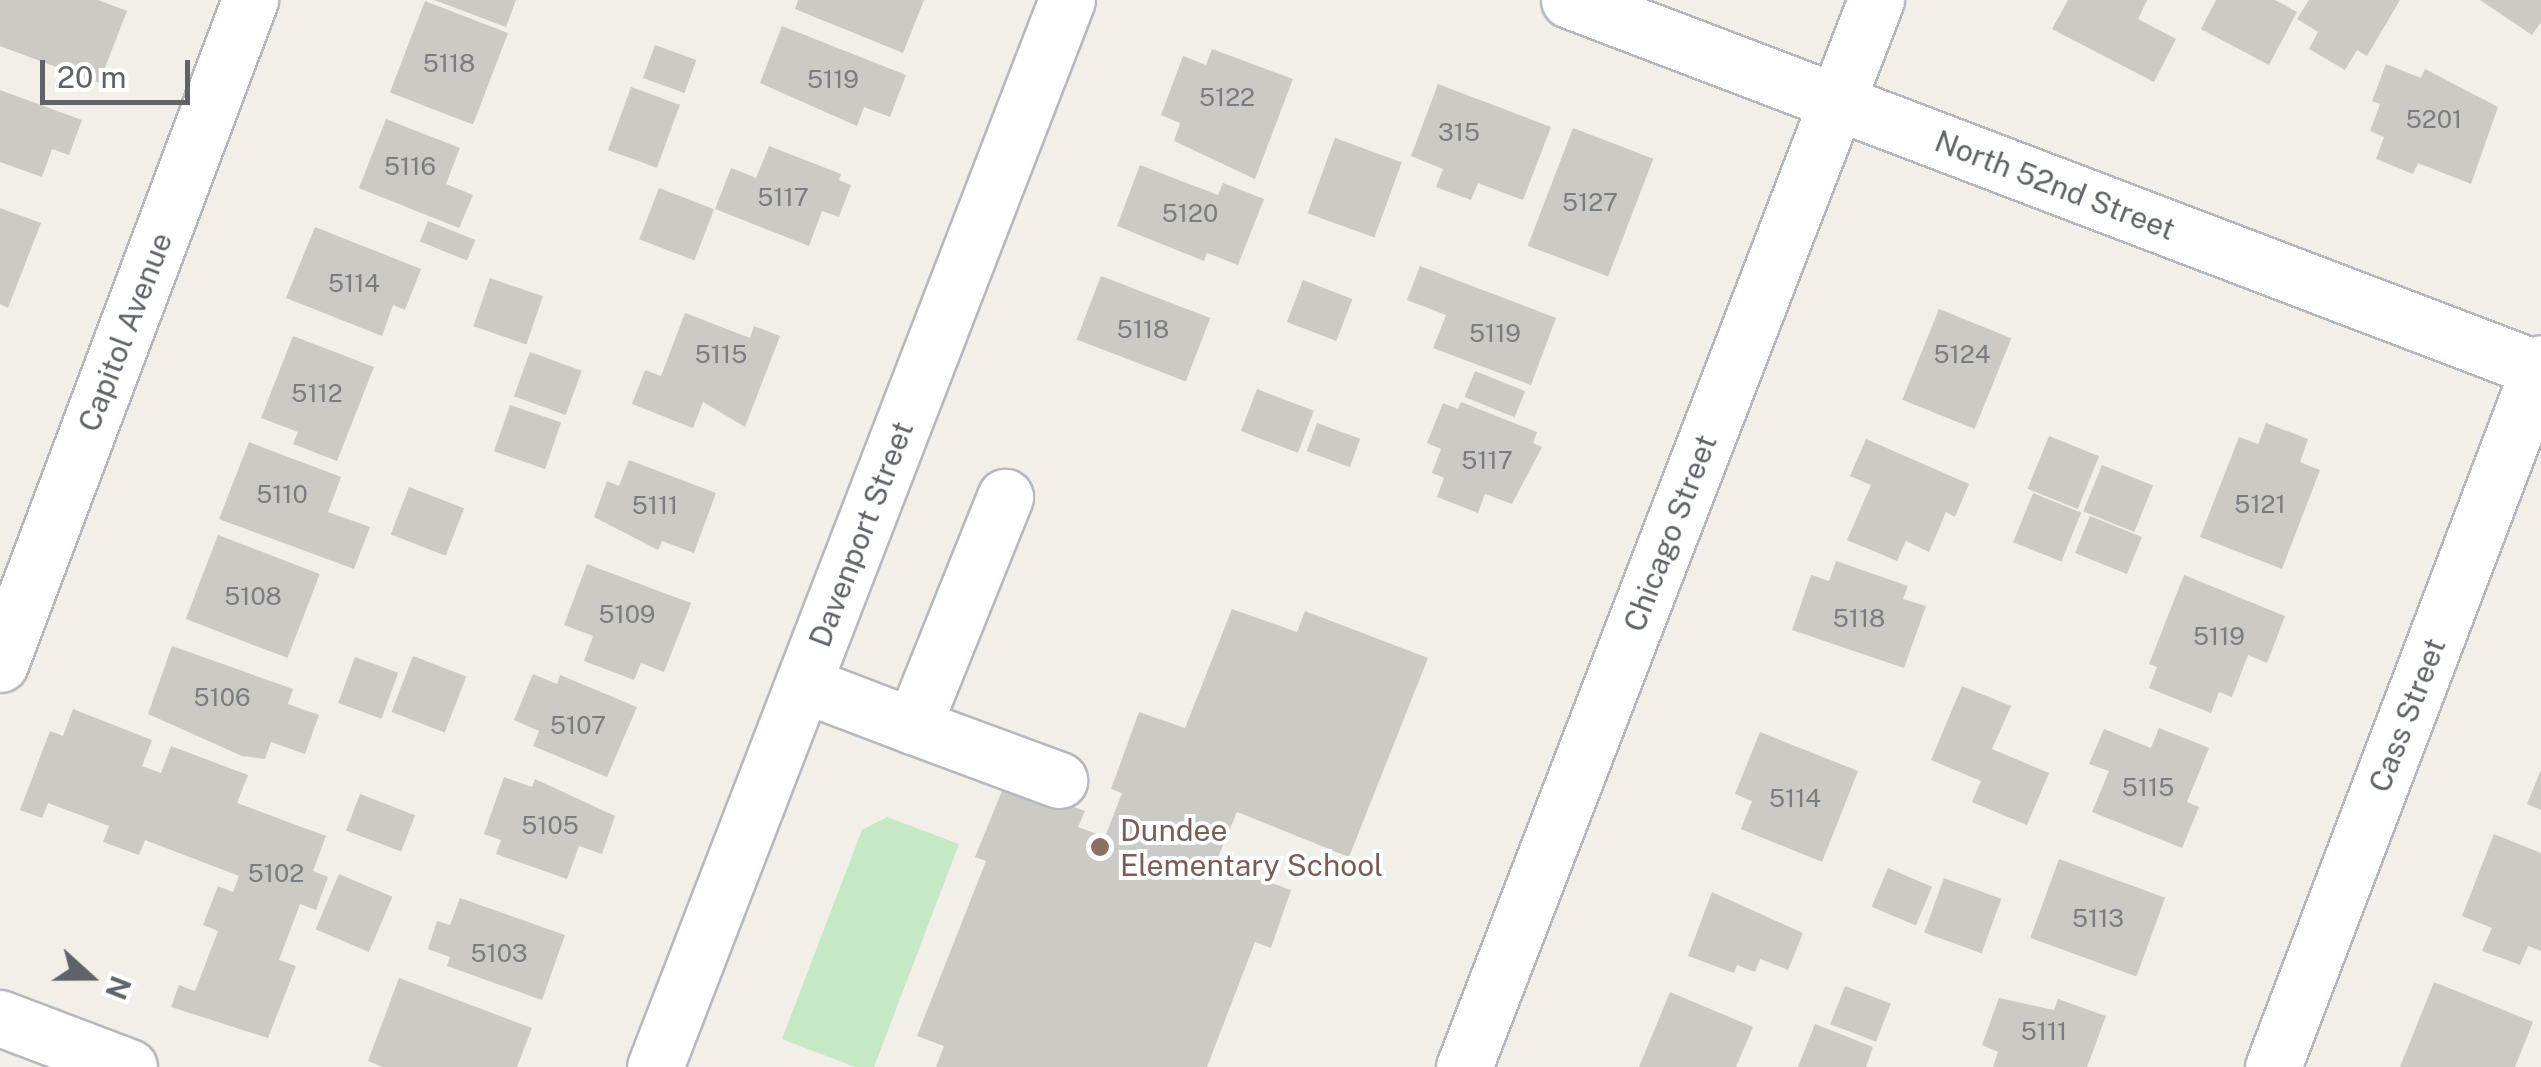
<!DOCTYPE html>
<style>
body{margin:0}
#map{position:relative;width:2541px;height:1067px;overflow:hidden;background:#f1efe8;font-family:"Public Sans",sans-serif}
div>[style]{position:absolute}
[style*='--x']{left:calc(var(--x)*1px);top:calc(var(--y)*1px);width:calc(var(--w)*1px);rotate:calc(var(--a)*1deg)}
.green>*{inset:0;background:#c5e8c5}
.building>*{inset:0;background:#cccac5;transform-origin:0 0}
.roads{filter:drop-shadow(2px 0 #b5b8bc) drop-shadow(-2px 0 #b5b8bc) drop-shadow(0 2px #b5b8bc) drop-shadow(0 -2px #b5b8bc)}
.minor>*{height:55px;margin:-27.5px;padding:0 27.5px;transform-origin:27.5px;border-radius:27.5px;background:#fff}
.dots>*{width:28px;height:28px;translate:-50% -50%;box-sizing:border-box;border:5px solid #fff;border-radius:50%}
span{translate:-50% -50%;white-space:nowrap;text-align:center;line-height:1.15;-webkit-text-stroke:8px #fff;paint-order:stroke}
.number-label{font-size:25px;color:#7a7d7f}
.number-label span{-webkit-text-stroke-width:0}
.street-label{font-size:30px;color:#5f6368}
.education-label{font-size:30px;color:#785e54}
.left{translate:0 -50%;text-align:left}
.north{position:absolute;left:40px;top:927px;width:100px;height:100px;-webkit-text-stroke:8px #fff;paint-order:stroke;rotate:111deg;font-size:28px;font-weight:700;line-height:40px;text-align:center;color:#5f6368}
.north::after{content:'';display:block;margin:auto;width:35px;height:45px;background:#5f6368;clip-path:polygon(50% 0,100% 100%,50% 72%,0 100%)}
.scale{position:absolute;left:40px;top:60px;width:150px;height:45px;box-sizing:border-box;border:5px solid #5f6368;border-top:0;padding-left:12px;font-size:30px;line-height:35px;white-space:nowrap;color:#5f6368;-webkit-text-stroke:8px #fff;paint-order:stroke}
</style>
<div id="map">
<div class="green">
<i style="clip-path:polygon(887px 817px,959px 844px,874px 1067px,855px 1067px,782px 1039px,862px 830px)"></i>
</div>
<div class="building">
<i style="clip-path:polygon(0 0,98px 0,127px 11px,99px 83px,0 46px)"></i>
<i style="clip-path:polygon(434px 0,516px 0,506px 27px)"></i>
<i style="clip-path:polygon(798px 0,924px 0,903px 53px,795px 9px)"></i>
<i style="clip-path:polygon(2068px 0,2147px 0,2138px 19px,2176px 39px,2154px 82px,2052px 29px)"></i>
<i style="clip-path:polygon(2216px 0,2275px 0,2297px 12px,2269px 65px,2201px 29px)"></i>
<i style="clip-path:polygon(2309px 0,2400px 0,2367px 56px,2357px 50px,2345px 70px,2309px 49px,2318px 32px,2297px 19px)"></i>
<i style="clip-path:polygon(2480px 0,2541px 0,2541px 22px,2532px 35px)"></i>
<i style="left:425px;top:1px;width:89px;height:98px;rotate:21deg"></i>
<i style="clip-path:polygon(782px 26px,906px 75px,890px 117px,864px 107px,857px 126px,760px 83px)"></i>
<i style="left:655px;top:45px;width:44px;height:35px;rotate:20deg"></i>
<i style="clip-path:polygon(1212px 49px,1293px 79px,1255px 179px,1174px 141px,1180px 123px,1161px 115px,1183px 56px,1206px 65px)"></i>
<i style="clip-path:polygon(2386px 64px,2421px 78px,2425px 69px,2498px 107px,2471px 184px,2418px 163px,2413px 174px,2376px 159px,2384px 137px,2370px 131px,2380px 104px,2372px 101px)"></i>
<i style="clip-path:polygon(1438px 84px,1551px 127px,1523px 200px,1478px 183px,1471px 200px,1436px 187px,1443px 169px,1411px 156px)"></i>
<i style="left:631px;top:87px;width:52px;height:67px;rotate:20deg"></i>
<i style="clip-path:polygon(0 90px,82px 120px,69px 155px,52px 149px,42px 177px,0 162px)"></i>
<i style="clip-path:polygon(386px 119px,460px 148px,446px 184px,473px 195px,459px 228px,359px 188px)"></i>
<i style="left:1573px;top:128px;width:86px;height:126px;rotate:21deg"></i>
<i style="left:1335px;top:138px;width:71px;height:80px;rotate:20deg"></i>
<i style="clip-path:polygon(769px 146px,841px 174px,839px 180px,851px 185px,839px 217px,822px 211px,809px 246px,715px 209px,731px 168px,756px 178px)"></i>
<i style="clip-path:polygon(1140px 165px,1218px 195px,1223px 183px,1264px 199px,1238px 265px,1207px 253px,1204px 261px,1117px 226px)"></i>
<i style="left:659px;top:188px;width:59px;height:55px;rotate:21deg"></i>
<i style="clip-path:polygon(0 208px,41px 223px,8px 308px,0 304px)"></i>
<i style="left:428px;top:221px;width:51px;height:22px;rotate:22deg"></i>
<i style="clip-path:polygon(315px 227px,421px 269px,405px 310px,393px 305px,382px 336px,286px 298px)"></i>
<i style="clip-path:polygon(1420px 266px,1556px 318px,1531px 385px,1433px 348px,1446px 315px,1407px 300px)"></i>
<i style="left:1101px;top:276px;width:117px;height:68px;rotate:21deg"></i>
<i style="left:490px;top:278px;width:56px;height:51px;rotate:19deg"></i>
<i style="left:1303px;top:280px;width:53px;height:45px;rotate:21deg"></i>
<i style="left:1939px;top:309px;width:78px;height:98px;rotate:22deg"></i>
<i style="clip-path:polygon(685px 313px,750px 338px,754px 326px,780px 336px,745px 427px,703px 402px,693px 428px,632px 404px,645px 370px,661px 376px)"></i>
<i style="clip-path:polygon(293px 336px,374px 367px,337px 461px,293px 444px,298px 432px,261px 418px)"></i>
<i style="left:530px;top:352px;width:55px;height:47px;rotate:20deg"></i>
<i style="left:1475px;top:371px;width:54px;height:28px;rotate:22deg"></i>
<i style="left:1257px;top:389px;width:61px;height:45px;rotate:21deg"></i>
<i style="clip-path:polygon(1461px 402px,1537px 432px,1533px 443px,1542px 447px,1512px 504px,1485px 494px,1478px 513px,1437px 497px,1444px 478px,1432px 473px,1441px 449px,1427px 443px,1443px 403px,1458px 409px)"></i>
<i style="left:510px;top:405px;width:54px;height:49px;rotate:19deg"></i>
<i style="left:1317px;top:423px;width:46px;height:30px;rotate:20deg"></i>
<i style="clip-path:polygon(2266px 423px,2308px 439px,2300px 462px,2320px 470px,2282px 569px,2200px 537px,2239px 437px,2258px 444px)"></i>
<i style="left:2049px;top:436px;width:54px;height:57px;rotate:22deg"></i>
<i style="clip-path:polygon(1866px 439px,1969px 484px,1955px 517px,1946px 512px,1929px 552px,1906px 541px,1897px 561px,1847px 540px,1871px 485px,1850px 476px)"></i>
<i style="clip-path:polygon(249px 442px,341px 477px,328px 512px,370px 527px,354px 569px,219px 519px)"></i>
<i style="clip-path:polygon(629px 460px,716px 493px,694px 553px,662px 541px,658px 550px,594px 517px,607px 481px,619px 486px)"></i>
<i style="left:2102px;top:465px;width:55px;height:50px;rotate:22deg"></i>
<i style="left:409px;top:487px;width:59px;height:51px;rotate:21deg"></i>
<i style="left:2033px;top:493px;width:52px;height:53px;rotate:22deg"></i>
<i style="left:2090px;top:516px;width:56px;height:40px;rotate:22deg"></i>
<i style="left:218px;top:535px;width:109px;height:90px;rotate:21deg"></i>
<i style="clip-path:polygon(1836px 561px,1908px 586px,1903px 599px,1926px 606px,1904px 668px,1792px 630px,1811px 575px,1829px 581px)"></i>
<i style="clip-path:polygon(587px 564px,691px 603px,664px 672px,641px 663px,634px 680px,584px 661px,593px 636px,564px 625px)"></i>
<i style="clip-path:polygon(2184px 575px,2285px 616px,2267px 663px,2248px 655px,2232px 697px,2219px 692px,2211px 713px,2149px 688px,2157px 667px,2149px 664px)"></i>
<i style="clip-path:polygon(1232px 609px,1297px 632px,1305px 611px,1428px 658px,1349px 857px,1237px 812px,1216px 862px,1291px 890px,1271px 948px,1255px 942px,1207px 1067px,936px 1067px,944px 1046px,917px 1036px,986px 861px,975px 857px,1006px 781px,1085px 811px,1078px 827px,1105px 837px,1122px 793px,1111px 789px,1139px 712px,1185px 728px)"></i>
<i style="clip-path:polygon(172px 646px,293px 689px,288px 704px,319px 715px,305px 754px,271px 742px,265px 759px,242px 756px,148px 714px)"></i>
<i style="left:413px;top:656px;width:57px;height:60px;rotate:21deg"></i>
<i style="left:355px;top:657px;width:46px;height:49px;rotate:20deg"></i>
<i style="clip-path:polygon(533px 674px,557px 684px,560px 675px,637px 707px,607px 777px,533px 746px,539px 731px,514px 720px)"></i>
<i style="clip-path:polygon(1962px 686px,2011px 706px,1992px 749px,2049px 773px,2027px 825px,1972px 802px,1981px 781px,1931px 760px)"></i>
<i style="clip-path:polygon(73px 709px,152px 740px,142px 766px,161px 773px,171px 746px,248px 775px,237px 803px,326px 836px,313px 871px,328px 877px,316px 910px,300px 904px,279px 960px,296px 966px,268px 1038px,171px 1007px,179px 985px,195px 991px,218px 931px,203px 925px,218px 886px,233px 892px,239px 876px,145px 840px,139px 855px,103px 842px,109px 826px,48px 803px,42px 818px,20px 810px,50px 731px,63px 736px)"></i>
<i style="clip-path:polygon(2159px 728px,2209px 748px,2187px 802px,2199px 807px,2182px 848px,2092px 812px,2109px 771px,2089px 764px,2104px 729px,2151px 748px)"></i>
<i style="clip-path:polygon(1760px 732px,1858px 771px,1822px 862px,1741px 829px,1752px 801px,1735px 794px)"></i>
<i style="clip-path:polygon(2541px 770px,2541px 810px,2527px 804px)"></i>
<i style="clip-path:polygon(504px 777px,532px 787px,535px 779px,615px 816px,602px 854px,579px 846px,567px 879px,496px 854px,501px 840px,484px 834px)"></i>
<i style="left:360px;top:794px;width:59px;height:39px;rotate:21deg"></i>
<i style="clip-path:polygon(2494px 834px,2541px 853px,2541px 951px,2528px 946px,2520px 965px,2482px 951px,2492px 928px,2462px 916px)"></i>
<i style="left:2059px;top:859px;width:113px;height:84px;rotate:20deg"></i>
<i style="left:1888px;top:868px;width:48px;height:42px;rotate:23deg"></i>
<i style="left:339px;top:874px;width:58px;height:60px;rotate:23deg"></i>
<i style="left:1944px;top:878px;width:61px;height:58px;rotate:20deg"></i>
<i style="clip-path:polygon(1712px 892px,1803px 933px,1788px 970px,1760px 959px,1755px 972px,1737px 965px,1734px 973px,1688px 956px)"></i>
<i style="clip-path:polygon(460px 898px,565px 935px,542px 1000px,447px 966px,450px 957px,428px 949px,437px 921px,450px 925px)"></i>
<i style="clip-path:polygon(399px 978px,532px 1028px,517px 1067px,383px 1067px,368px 1061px)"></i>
<i style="clip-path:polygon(2434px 982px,2533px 1022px,2515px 1067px,2400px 1067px)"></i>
<i style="left:1845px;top:986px;width:49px;height:41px;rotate:21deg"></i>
<i style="clip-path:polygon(1670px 992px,1753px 1027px,1736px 1067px,1639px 1067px)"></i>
<i style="clip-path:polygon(1999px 998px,2054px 1010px,2058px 999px,2106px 1016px,2087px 1067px,1993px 1067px,1998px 1052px,1982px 1045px)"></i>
<i style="clip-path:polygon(1815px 1024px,1873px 1047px,1866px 1067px,1798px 1067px)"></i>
</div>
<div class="roads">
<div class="minor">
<i style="--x:1569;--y:0;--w:1040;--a:20.84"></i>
<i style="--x:0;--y:664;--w:710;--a:-69.37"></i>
<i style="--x:803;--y:684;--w:118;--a:20.9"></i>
<i style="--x:913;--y:726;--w:247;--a:-68.1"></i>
<i style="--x:913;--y:726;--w:156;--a:20.3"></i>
<i style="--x:0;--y:1018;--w:138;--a:20.8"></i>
<i style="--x:655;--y:1067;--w:1144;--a:-68.89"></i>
<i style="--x:1464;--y:1067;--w:1144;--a:-68.89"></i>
<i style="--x:2273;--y:1067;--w:753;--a:-69.16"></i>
</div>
</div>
<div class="dots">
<i style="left:1100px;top:847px;background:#8d6e63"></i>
</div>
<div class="number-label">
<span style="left:449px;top:63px">5118</span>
<span style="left:833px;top:79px">5119</span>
<span style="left:1227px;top:97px">5122</span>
<span style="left:2434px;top:119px">5201</span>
<span style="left:1459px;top:132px">315</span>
<span style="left:410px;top:166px">5116</span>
<span style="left:783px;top:197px">5117</span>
<span style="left:1590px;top:202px">5127</span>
<span style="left:1190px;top:213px">5120</span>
<span style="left:354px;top:283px">5114</span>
<span style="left:1143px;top:329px">5118</span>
<span style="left:1495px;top:333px">5119</span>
<span style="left:721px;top:354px">5115</span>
<span style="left:1962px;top:354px">5124</span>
<span style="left:317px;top:393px">5112</span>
<span style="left:1487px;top:460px">5117</span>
<span style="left:282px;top:494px">5110</span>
<span style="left:2260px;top:504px">5121</span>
<span style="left:655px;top:505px">5111</span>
<span style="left:253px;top:596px">5108</span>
<span style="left:627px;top:614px">5109</span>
<span style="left:1859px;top:618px">5118</span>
<span style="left:2219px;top:636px">5119</span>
<span style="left:222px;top:697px">5106</span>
<span style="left:578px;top:725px">5107</span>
<span style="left:2148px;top:787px">5115</span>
<span style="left:1795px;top:798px">5114</span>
<span style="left:550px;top:825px">5105</span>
<span style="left:276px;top:873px">5102</span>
<span style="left:2098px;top:918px">5113</span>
<span style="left:499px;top:953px">5103</span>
<span style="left:2044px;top:1031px">5111</span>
</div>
<div class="street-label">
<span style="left:2055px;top:185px;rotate:21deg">North 52nd Street</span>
<span style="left:125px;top:332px;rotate:-69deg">Capitol Avenue</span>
<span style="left:1670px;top:533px;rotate:-69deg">Chicago Street</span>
<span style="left:861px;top:534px;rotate:-69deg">Davenport Street</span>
<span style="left:2407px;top:715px;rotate:-69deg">Cass Street</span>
</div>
<div class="education-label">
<span class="left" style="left:1120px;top:847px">Dundee<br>Elementary School</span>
</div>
<div class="north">N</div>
<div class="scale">20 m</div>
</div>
